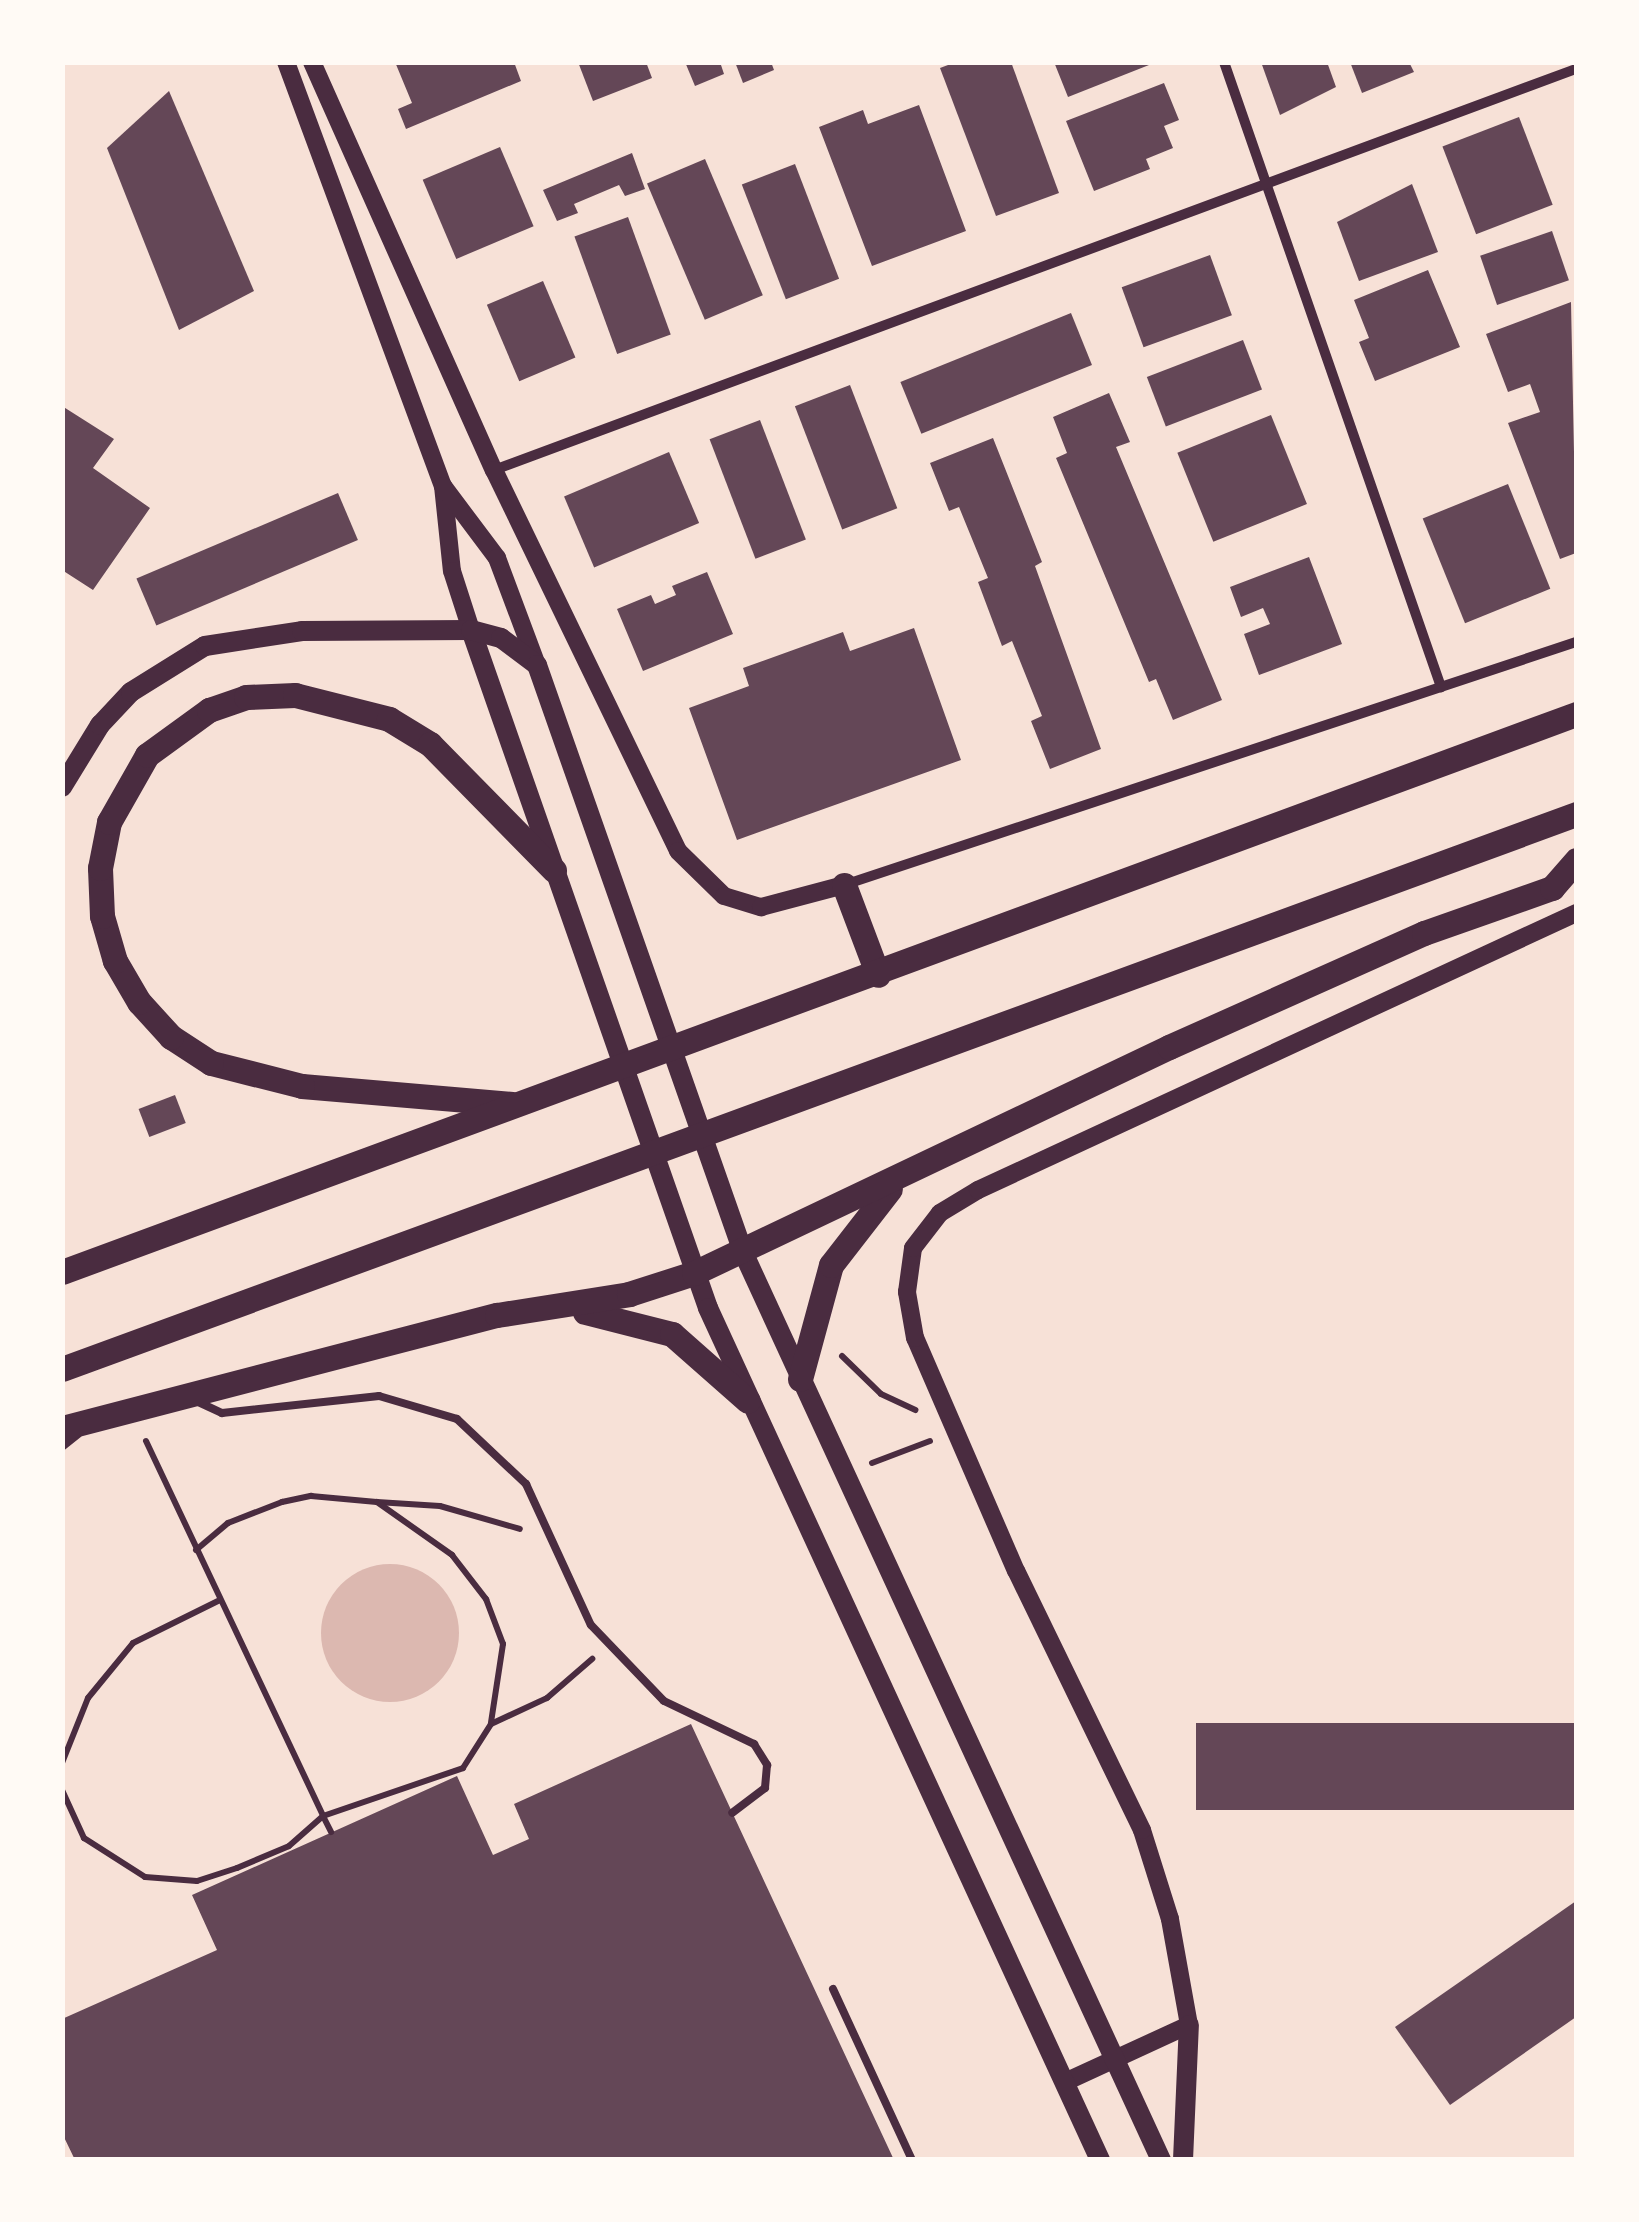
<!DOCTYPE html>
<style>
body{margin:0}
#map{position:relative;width:1639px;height:2222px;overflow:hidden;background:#f7e1d7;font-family:"Open Sans",sans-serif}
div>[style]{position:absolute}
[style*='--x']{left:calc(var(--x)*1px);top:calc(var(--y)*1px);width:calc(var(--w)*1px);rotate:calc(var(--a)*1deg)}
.water>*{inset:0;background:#dcb8b0}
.round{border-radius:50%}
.building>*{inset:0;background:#644757;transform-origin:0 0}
.path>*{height:6px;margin:-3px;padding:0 3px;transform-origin:3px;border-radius:3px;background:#4a2c40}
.service>*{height:8px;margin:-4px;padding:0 4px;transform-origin:4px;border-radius:4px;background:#4a2c40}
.minor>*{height:10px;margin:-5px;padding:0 5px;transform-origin:5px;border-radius:5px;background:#4a2c40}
.tertiary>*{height:18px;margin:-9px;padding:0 9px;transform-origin:9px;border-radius:9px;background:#4a2c40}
.secondary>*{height:20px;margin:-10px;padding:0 10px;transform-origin:10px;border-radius:10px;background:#4a2c40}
.primary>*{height:25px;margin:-12.5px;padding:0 12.5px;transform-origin:12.5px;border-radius:12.5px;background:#4a2c40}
span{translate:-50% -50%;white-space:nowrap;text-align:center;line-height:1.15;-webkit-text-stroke:9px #fffaf5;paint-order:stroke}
.frame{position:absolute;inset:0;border:65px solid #fffaf5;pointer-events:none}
</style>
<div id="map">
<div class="water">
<i class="round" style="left:321px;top:1564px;width:138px;height:138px"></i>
</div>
<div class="building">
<i style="clip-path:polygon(395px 62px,514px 62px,521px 81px,406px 129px,398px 109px,412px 103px)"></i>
<i style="clip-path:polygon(578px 62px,646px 62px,652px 78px,593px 101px)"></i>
<i style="clip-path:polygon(685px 62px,720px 62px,724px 74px,695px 86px)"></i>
<i style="clip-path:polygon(735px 62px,771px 62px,774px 70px,743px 83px)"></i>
<i style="clip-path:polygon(956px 62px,1011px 62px,1059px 193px,996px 216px,940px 68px)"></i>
<i style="clip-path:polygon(1054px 62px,1148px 62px,1149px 65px,1068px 97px)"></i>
<i style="clip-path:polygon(1261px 62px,1327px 62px,1336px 87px,1280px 115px)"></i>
<i style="clip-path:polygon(1350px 62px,1409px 62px,1414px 72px,1362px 93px)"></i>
<i style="clip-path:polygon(1164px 83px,1179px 120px,1164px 126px,1173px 148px,1146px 159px,1150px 169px,1094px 191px,1066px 121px)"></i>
<i style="clip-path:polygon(169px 91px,254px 291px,179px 330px,107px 148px)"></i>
<i style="clip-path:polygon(919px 105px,966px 231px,872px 266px,819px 127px,863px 110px,868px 124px)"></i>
<i style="left:1519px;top:117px;width:94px;height:82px;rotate:69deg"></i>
<i style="left:500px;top:147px;width:86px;height:84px;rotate:67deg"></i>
<i style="clip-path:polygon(632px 153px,645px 189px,625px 196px,619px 185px,574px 204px,578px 213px,557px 221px,543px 190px)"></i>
<i style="left:705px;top:159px;width:148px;height:63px;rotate:67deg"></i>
<i style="left:795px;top:164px;width:123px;height:57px;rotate:69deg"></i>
<i style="clip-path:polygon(1412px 184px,1438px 252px,1359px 281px,1337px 222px)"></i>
<i style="left:628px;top:217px;width:125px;height:57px;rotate:70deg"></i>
<i style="left:1552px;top:231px;width:52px;height:76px;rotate:71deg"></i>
<i style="left:1210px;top:255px;width:64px;height:94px;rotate:70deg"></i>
<i style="clip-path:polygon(1428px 270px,1460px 347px,1375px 381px,1359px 342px,1369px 338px,1354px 300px)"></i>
<i style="left:543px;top:281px;width:83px;height:61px;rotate:67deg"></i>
<i style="clip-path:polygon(1571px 302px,1576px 553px,1560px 559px,1508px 423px,1540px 412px,1530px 384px,1508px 392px,1486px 334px)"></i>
<i style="left:1071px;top:313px;width:56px;height:184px;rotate:68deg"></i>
<i style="left:1243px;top:340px;width:53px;height:103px;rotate:69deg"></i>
<i style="left:850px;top:385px;width:132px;height:59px;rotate:69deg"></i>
<i style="clip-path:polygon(1109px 393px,1130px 442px,1116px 447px,1222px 700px,1173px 720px,1156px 679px,1149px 682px,1056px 458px,1067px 453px,1053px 417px)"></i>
<i style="clip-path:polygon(62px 406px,114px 439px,93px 468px,150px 508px,93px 590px,62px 570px)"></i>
<i style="left:1271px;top:415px;width:96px;height:101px;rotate:68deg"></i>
<i style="left:760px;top:420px;width:128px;height:54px;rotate:69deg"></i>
<i style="clip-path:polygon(993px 438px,1042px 562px,1035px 566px,1101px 749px,1050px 769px,1031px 721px,1042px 716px,1012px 641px,1002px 646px,978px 582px,988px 578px,959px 507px,949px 511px,930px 463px)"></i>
<i style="left:669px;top:452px;width:77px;height:114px;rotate:67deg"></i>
<i style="left:1508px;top:484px;width:113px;height:92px;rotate:68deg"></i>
<i style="left:338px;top:493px;width:51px;height:219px;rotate:67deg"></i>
<i style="clip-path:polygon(1309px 557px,1342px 644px,1259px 675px,1244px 634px,1270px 624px,1263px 608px,1241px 617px,1230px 587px)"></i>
<i style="clip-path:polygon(707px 572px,733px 634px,643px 671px,617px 609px,651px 595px,655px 604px,676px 595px,672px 586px)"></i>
<i style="clip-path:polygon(914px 628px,961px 760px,737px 840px,689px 708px,749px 686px,743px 668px,843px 632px,850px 651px)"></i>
<i style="left:175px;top:1095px;width:30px;height:39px;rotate:69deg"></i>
<i style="left:1576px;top:1723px;width:87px;height:380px;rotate:90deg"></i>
<i style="clip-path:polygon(691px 1724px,894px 2160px,75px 2160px,62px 2133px,62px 2019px,217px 1950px,192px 1895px,457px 1776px,493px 1855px,529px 1839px,514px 1804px)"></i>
<i style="clip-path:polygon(1576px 1901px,1576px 2017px,1450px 2105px,1395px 2027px)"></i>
</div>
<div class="path">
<i style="--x:842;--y:1356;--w:54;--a:44.3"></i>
<i style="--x:881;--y:1394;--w:38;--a:25"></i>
<i style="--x:146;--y:1441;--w:415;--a:64.7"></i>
<i style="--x:323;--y:1816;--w:148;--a:-18.9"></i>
<i style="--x:463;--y:1768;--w:52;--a:-57.5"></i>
<i style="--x:491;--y:1724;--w:62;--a:-24.9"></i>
<i style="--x:547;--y:1698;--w:60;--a:-40.9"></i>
<i style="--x:872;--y:1463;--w:62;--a:-20.8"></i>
<i style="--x:377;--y:1502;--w:63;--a:3.6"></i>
<i style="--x:440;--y:1506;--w:83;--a:16"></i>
<i style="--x:196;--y:1550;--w:42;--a:-40.2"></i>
<i style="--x:228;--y:1523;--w:58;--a:-21.3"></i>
<i style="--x:282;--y:1502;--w:30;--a:-12"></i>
<i style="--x:311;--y:1496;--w:66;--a:5.2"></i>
<i style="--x:377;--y:1502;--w:92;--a:35.2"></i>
<i style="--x:452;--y:1555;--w:56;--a:52.3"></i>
<i style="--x:486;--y:1599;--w:48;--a:69.3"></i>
<i style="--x:503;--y:1644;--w:79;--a:98.7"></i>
<i style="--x:62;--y:1763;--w:70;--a:-68.2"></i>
<i style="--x:88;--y:1698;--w:71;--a:-50.7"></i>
<i style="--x:133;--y:1643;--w:97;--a:-26.3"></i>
<i style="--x:62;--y:1790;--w:53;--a:65.4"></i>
<i style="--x:84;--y:1838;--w:72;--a:32.6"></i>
<i style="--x:145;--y:1877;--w:52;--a:4.4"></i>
<i style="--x:197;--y:1881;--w:42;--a:-18"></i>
<i style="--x:237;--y:1868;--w:56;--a:-22.9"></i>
<i style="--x:289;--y:1846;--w:45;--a:-41.4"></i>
<i style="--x:323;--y:1816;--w:18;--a:63"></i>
</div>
<div class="service">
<i style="--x:194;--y:1400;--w:31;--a:25"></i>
<i style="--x:222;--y:1413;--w:158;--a:-6.2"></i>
<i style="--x:379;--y:1396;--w:81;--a:16.4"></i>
<i style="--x:457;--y:1419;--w:95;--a:43.3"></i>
<i style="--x:526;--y:1484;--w:155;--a:65.3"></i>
<i style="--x:591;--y:1625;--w:105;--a:46.2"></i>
<i style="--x:664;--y:1701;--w:100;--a:25.5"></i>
<i style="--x:754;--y:1744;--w:25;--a:58"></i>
<i style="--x:767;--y:1765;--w:23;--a:95"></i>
<i style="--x:765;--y:1788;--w:41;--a:142.9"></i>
<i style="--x:62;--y:1447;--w:21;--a:-39"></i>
<i style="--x:833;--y:1989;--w:188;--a:65.2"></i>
</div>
<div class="minor">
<i style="--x:1224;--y:62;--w:662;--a:70.85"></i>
<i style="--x:494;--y:470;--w:1154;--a:-20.34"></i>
<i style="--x:847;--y:884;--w:768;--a:-18.36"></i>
</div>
<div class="tertiary">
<i style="--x:286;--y:62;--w:452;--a:69.7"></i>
<i style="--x:443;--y:486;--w:85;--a:84"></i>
<i style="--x:452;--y:571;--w:62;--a:72.1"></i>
<i style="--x:312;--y:62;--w:447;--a:66"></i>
<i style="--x:494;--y:470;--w:423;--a:64.2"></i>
<i style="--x:678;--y:851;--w:64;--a:44.4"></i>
<i style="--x:724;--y:896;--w:39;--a:17"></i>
<i style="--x:761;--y:907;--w:86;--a:-14.8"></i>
<i style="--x:443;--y:486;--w:90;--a:53.1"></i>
<i style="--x:497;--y:558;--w:114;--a:69.5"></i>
<i style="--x:1065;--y:2082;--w:136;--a:-24.7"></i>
<i style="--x:1189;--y:2025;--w:108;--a:-100.2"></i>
<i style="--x:1170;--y:1919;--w:93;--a:-107.5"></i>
<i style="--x:1142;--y:1830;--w:288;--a:-115.9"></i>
<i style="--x:1016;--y:1571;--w:254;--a:-113.4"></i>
<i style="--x:915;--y:1338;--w:47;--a:-99.9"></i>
<i style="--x:907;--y:1292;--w:44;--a:-82.2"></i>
<i style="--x:913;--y:1248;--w:44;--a:-52.4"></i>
<i style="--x:940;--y:1213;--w:44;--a:-31.2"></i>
<i style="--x:978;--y:1190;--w:659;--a:-24.85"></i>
</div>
<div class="secondary">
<i style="--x:471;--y:630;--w:718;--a:70.73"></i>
<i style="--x:708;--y:1308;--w:938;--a:65.29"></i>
<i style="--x:62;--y:787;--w:73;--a:-58.5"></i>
<i style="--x:100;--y:725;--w:45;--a:-46.8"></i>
<i style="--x:131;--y:692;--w:87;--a:-31.9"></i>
<i style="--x:205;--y:646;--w:98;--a:-8.8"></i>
<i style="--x:302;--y:631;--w:169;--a:-0.3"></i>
<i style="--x:471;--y:630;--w:31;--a:15"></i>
<i style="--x:501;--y:638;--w:45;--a:36.9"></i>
<i style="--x:537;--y:665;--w:622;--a:70.66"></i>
<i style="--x:743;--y:1252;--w:1000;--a:65.28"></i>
<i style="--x:1183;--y:2160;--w:135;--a:-87.5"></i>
</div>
<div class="primary">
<i style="--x:844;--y:885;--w:96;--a:69.3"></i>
<i style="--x:512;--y:1104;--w:211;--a:-175.1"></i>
<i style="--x:302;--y:1086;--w:94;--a:-165.8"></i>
<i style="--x:211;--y:1063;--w:48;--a:-147"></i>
<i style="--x:171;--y:1037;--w:47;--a:-132.4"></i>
<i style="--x:139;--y:1002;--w:48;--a:-120.3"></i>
<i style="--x:115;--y:961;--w:47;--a:-106.1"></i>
<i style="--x:102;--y:916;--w:48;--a:-92.4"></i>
<i style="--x:100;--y:868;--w:47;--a:-78.9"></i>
<i style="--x:109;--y:822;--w:77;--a:-60.4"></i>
<i style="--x:147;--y:755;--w:77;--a:-36"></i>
<i style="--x:209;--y:710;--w:39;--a:-19"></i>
<i style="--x:246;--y:697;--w:49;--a:-2.3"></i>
<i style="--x:295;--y:695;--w:97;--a:14.3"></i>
<i style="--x:389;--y:719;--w:48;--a:31.4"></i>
<i style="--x:430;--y:744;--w:177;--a:45.5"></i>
<i style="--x:62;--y:1272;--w:1614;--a:-20.23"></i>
<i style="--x:585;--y:1312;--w:90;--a:14.2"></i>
<i style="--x:672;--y:1334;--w:101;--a:41.4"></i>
<i style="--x:62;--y:1369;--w:1613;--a:-20.13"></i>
<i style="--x:800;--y:1379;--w:118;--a:-74.8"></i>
<i style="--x:831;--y:1265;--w:96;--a:-52.2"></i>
<i style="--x:62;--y:1428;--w:449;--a:-14.6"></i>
<i style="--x:497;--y:1315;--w:134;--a:-9"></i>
<i style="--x:629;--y:1294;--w:68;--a:-17.9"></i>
<i style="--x:694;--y:1273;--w:526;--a:-25.44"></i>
<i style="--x:1169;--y:1047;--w:279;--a:-24.1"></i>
<i style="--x:1424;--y:933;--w:136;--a:-19.4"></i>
<i style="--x:1552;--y:888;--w:37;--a:-49"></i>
</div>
<div class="frame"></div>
</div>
